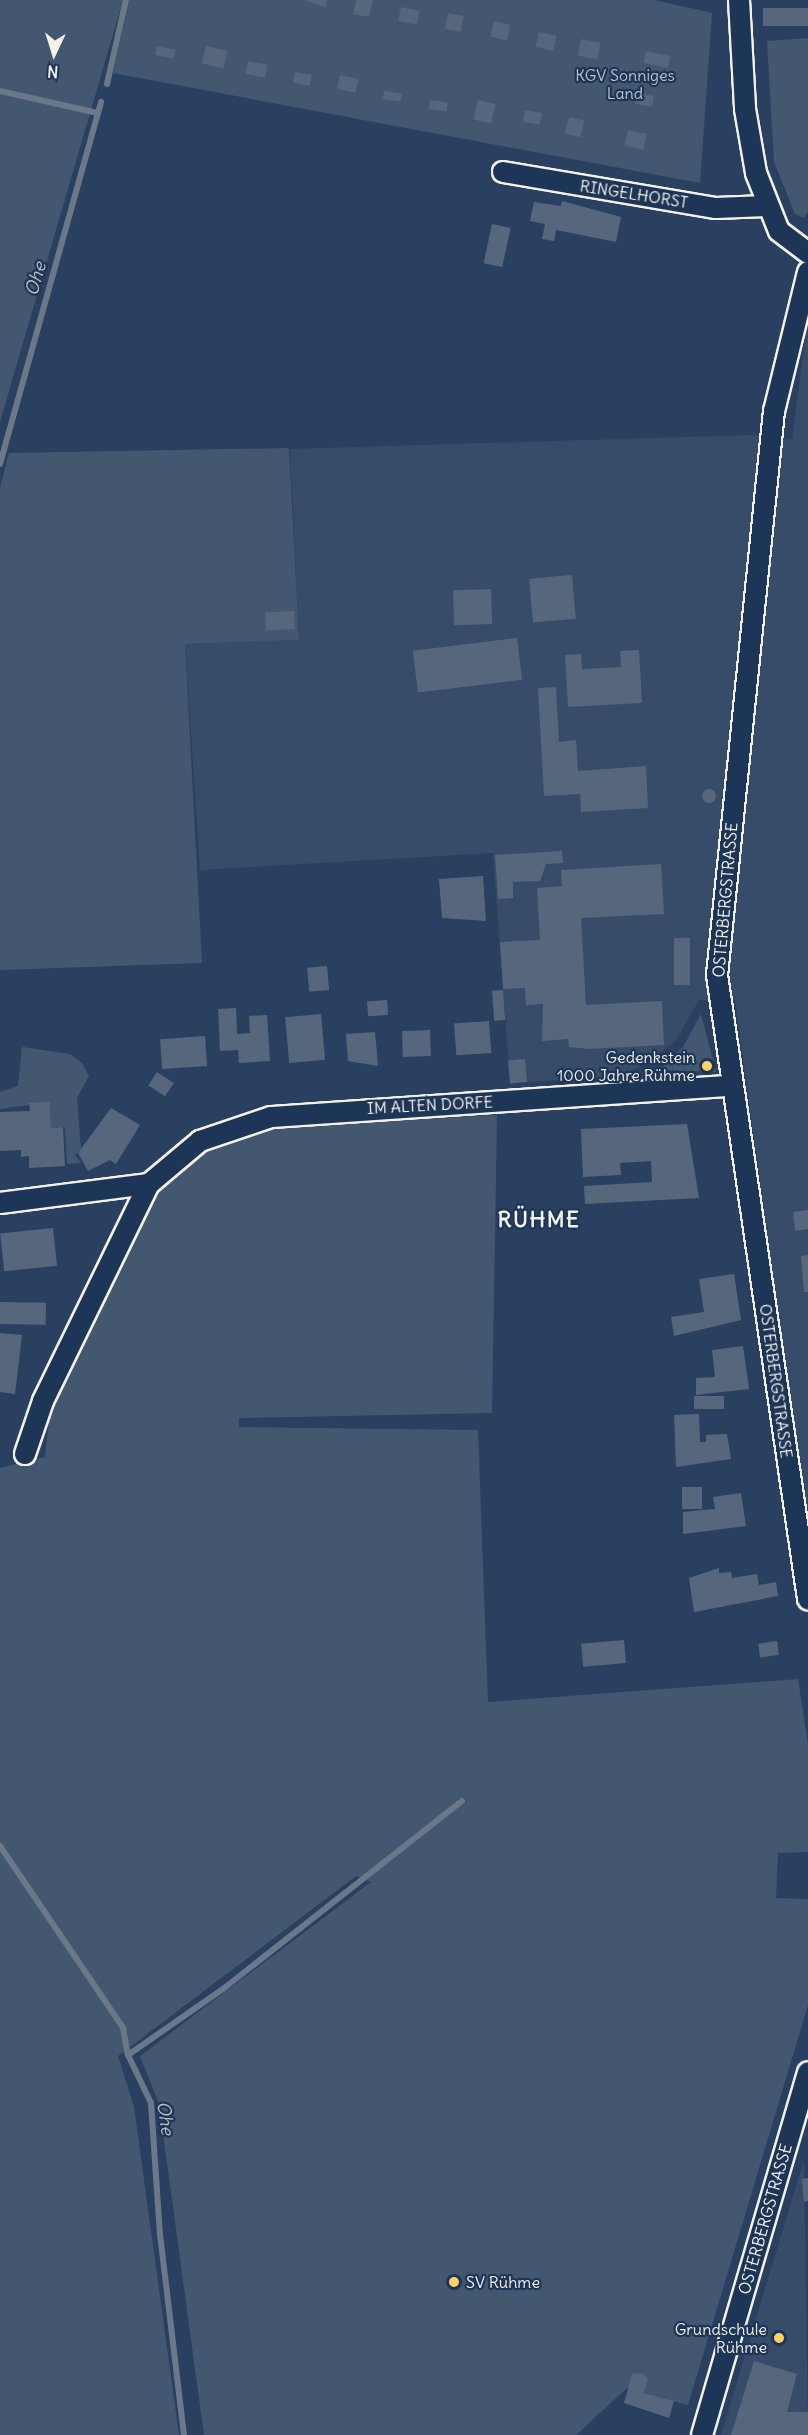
<!DOCTYPE html>
<meta charset="utf-8">
<style>
body{margin:0}
#map{position:relative;width:808px;height:2435px;overflow:hidden;background:#2a4060;font-family:Delius,sans-serif}
div>[style]{position:absolute}
[style*='--x']{left:calc(var(--x)*1px);top:calc(var(--y)*1px);width:calc(var(--w)*1px);rotate:calc(var(--a)*1deg)}
.built>*{inset:0;background:#374c69}
.green>*{inset:0;background:#445771}
.stream>*{height:6px;margin:-3px;padding:0 3px;transform-origin:3px;border-radius:3px;background:#6a788a}
.building>*{inset:0;background:#56677d;transform-origin:0 0}
.round{border-radius:50%}
.roads{filter:drop-shadow(2px 0 #f4f1e8) drop-shadow(-2px 0 #f4f1e8) drop-shadow(0 2px #f4f1e8) drop-shadow(0 -2px #f4f1e8)}
.street>*{height:20px;margin:-10px;padding:0 10px;transform-origin:10px;border-radius:10px;background:#1d3557}
.dots>*{width:16px;height:16px;translate:-50% -50%;box-sizing:border-box;border:3px solid #1d3557;border-radius:50%}
span{translate:-50% -50%;white-space:nowrap;text-align:center;line-height:1.15;-webkit-text-stroke:4.5px #1d3557;paint-order:stroke}
.park-label{font-size:16px;color:#bfc3c4}
.street-label{font-size:16px;color:#f4f1e8}
.poi-label{font-size:16px;color:#f4f1e8}
.right{translate:-100% -50%;text-align:right}
.left{translate:0 -50%;text-align:left}
.water-label{font-size:18px;color:#bdc1c2;font-style:italic}
.district-label{font-size:22px;color:#f4f1e8;font-weight:700;letter-spacing:1.5px}
.north{position:absolute;left:24px;top:24px;width:60px;height:60px;-webkit-text-stroke:4px #1d3557;paint-order:stroke;rotate:184deg;font-size:16px;font-weight:700;line-height:24px;text-align:center;color:#f4f1e8}
.north::after{content:'';display:block;margin:auto;width:21px;height:27px;background:#f4f1e8;clip-path:polygon(50% 0,100% 100%,50% 72%,0 100%)}
</style>
<div id="map">
<div class="built">
<i style="clip-path:polygon(808px 317px,808px 1531px,735px 1000px,699px 1000px,675px 1042px,625px 1076px,510px 1083px,493px 853px,200px 870px,185px 644px,299px 640px,290px 449px,753px 435px,792px 440px)"></i>
<i style="clip-path:polygon(804px 2160px,808px 2435px,721px 2435px)"></i>
</div>
<div class="green">
<i style="clip-path:polygon(0 0,123px 0,0 422px)"></i>
<i style="clip-path:polygon(129px 0,654px 0,712px 13px,700px 183px,113px 73px)"></i>
<i style="clip-path:polygon(808px 38px,808px 211px,804px 218px,795px 214px,774px 162px,767px 41px)"></i>
<i style="clip-path:polygon(289px 448px,299px 640px,185px 644px,202px 963px,0 970px,0 488px,9px 453px)"></i>
<i style="clip-path:polygon(701px 1014px,716px 1072px,659px 1070px,683px 1047px)"></i>
<i style="clip-path:polygon(22px 1047px,70px 1054px,82px 1063px,89px 1076px,77px 1098px,81px 1149px,75px 1155px,81px 1163px,67px 1164px,65px 1127px,51px 1128px,50px 1102px,0 1109px,0 1092px,18px 1086px)"></i>
<i style="clip-path:polygon(497px 1115px,492px 1413px,239px 1418px,239px 1427px,478px 1430px,488px 1702px,798px 1679px,808px 1744px,808px 1852px,778px 1853px,776px 1898px,808px 1899px,808px 2005px,688px 2405px,627px 2388px,576px 2435px,204px 2435px,159px 2104px,140px 2056px,371px 1882px,356px 1876px,118px 2056px,134px 2107px,179px 2435px,0 2435px,0 1468px,45px 1457px,51px 1402px,158px 1186px,215px 1141px,260px 1128px)"></i>
</div>
<div class="stream">
<i style="--x:107;--y:84;--w:86;--a:-77.3"></i>
<i style="--x:0;--y:91;--w:100;--a:12.7"></i>
<i style="--x:0;--y:464;--w:376;--a:-74.4"></i>
<i style="--x:0;--y:1846;--w:220;--a:55.9"></i>
<i style="--x:123;--y:2028;--w:27;--a:80"></i>
<i style="--x:128;--y:2055;--w:53;--a:64.4"></i>
<i style="--x:151;--y:2103;--w:131;--a:86.1"></i>
<i style="--x:160;--y:2234;--w:202;--a:83.2"></i>
<i style="--x:128;--y:2055;--w:116;--a:-34.8"></i>
<i style="--x:223;--y:1989;--w:304;--a:-38.2"></i>
</div>
<div class="building">
<i style="clip-path:polygon(304px 0,327px 0,325px 7px)"></i>
<i style="clip-path:polygon(356px 0,373px 0,369px 17px,353px 14px)"></i>
<i style="left:401px;top:7px;width:19px;height:14px;rotate:12deg"></i>
<i style="left:808px;top:8px;width:18px;height:45px;rotate:90deg"></i>
<i style="left:448px;top:13px;width:16px;height:16px;rotate:11deg"></i>
<i style="left:494px;top:21px;width:17px;height:16px;rotate:13deg"></i>
<i style="left:539px;top:32px;width:18px;height:15px;rotate:13deg"></i>
<i style="left:581px;top:39px;width:20px;height:17px;rotate:11deg"></i>
<i style="left:157px;top:46px;width:19px;height:9px;rotate:12deg"></i>
<i style="left:206px;top:46px;width:22px;height:18px;rotate:13deg"></i>
<i style="left:646px;top:51px;width:25px;height:12px;rotate:12deg"></i>
<i style="left:248px;top:61px;width:20px;height:13px;rotate:11deg"></i>
<i style="left:295px;top:72px;width:17px;height:11px;rotate:10deg"></i>
<i style="left:340px;top:75px;width:19px;height:14px;rotate:12deg"></i>
<i style="left:384px;top:91px;width:18px;height:8px;rotate:9deg"></i>
<i style="left:637px;top:93px;width:17px;height:11px;rotate:10deg"></i>
<i style="left:430px;top:100px;width:18px;height:9px;rotate:9deg"></i>
<i style="left:478px;top:100px;width:18px;height:20px;rotate:13deg"></i>
<i style="left:525px;top:110px;width:17px;height:12px;rotate:10deg"></i>
<i style="left:569px;top:117px;width:16px;height:17px;rotate:14deg"></i>
<i style="left:628px;top:130px;width:19px;height:16px;rotate:12deg"></i>
<i style="clip-path:polygon(562px 201px,621px 217px,616px 242px,556px 230px,554px 241px,542px 239px,545px 224px,530px 221px,534px 202px,561px 206px)"></i>
<i style="left:492px;top:224px;width:19px;height:40px;rotate:12deg"></i>
<i style="left:572px;top:575px;width:44px;height:43px;rotate:85deg"></i>
<i style="left:491px;top:589px;width:35px;height:38px;rotate:88deg"></i>
<i style="left:294px;top:611px;width:18px;height:29px;rotate:87deg"></i>
<i style="left:517px;top:638px;width:42px;height:105px;rotate:83deg"></i>
<i style="clip-path:polygon(639px 650px,642px 703px,568px 707px,565px 655px,581px 654px,582px 669px,621px 667px,620px 651px)"></i>
<i style="clip-path:polygon(556px 687px,559px 742px,576px 740px,578px 771px,646px 766px,648px 808px,581px 812px,580px 794px,544px 796px,538px 688px)"></i>
<i class="round" style="left:702px;top:789px;width:14px;height:14px"></i>
<i style="clip-path:polygon(562px 851px,563px 863px,546px 864px,540px 881px,513px 882px,513px 898px,498px 899px,495px 855px)"></i>
<i style="clip-path:polygon(661px 864px,664px 914px,581px 918px,586px 1005px,662px 1001px,664px 1045px,589px 1049px,569px 1047px,568px 1039px,542px 1041px,543px 1004px,526px 1005px,525px 988px,503px 989px,500px 942px,540px 940px,537px 888px,562px 886px,561px 870px)"></i>
<i style="clip-path:polygon(483px 876px,486px 921px,442px 918px,439px 879px)"></i>
<i style="left:674px;top:938px;width:16px;height:47px"></i>
<i style="left:327px;top:966px;width:24px;height:20px;rotate:85deg"></i>
<i style="left:503px;top:990px;width:30px;height:11px;rotate:86deg"></i>
<i style="left:387px;top:1000px;width:15px;height:20px;rotate:86deg"></i>
<i style="clip-path:polygon(236px 1008px,237px 1034px,250px 1033px,249px 1016px,267px 1015px,270px 1061px,239px 1063px,238px 1050px,220px 1051px,218px 1009px)"></i>
<i style="left:321px;top:1014px;width:46px;height:36px;rotate:85deg"></i>
<i style="left:489px;top:1021px;width:32px;height:35px;rotate:86deg"></i>
<i style="left:430px;top:1030px;width:26px;height:28px;rotate:88deg"></i>
<i style="clip-path:polygon(375px 1032px,378px 1066px,348px 1061px,346px 1034px)"></i>
<i style="left:205px;top:1036px;width:30px;height:45px;rotate:86deg"></i>
<i style="left:525px;top:1059px;width:23px;height:17px;rotate:85deg"></i>
<i style="left:157px;top:1072px;width:20px;height:16px;rotate:33deg"></i>
<i style="clip-path:polygon(50px 1102px,51px 1128px,63px 1127px,65px 1166px,29px 1168px,29px 1156px,21px 1157px,21px 1150px,0 1151px,0 1112px,30px 1111px,29px 1103px)"></i>
<i style="clip-path:polygon(111px 1108px,140px 1125px,116px 1164px,110px 1160px,88px 1171px,78px 1153px)"></i>
<i style="clip-path:polygon(687px 1124px,699px 1198px,585px 1204px,584px 1186px,652px 1182px,651px 1161px,620px 1163px,621px 1175px,583px 1177px,581px 1129px)"></i>
<i style="clip-path:polygon(808px 1210px,808px 1229px,795px 1231px,793px 1212px)"></i>
<i style="left:53px;top:1228px;width:38px;height:53px;rotate:84deg"></i>
<i style="clip-path:polygon(808px 1255px,808px 1292px,804px 1292px,801px 1256px)"></i>
<i style="clip-path:polygon(734px 1274px,741px 1320px,674px 1336px,671px 1317px,704px 1312px,699px 1279px)"></i>
<i style="left:0;top:1302px;width:46px;height:22px;rotate:1deg"></i>
<i style="clip-path:polygon(0 1333px,22px 1335px,15px 1394px,0 1392px)"></i>
<i style="clip-path:polygon(743px 1346px,749px 1389px,696px 1395px,696px 1378px,715px 1377px,712px 1350px)"></i>
<i style="left:724px;top:1396px;width:13px;height:30px;rotate:90deg"></i>
<i style="clip-path:polygon(699px 1414px,700px 1442px,706px 1442px,706px 1435px,727px 1434px,731px 1459px,676px 1467px,674px 1415px)"></i>
<i style="left:682px;top:1487px;width:20px;height:22px"></i>
<i style="clip-path:polygon(741px 1493px,746px 1526px,683px 1534px,683px 1512px,715px 1509px,713px 1497px)"></i>
<i style="clip-path:polygon(719px 1568px,719px 1573px,731px 1572px,732px 1578px,757px 1574px,759px 1585px,776px 1582px,778px 1596px,694px 1612px,689px 1578px)"></i>
<i style="left:624px;top:1640px;width:23px;height:43px;rotate:85deg"></i>
<i style="left:777px;top:1641px;width:14px;height:19px;rotate:82deg"></i>
<i style="clip-path:polygon(808px 2178px,808px 2201px,804px 2202px,802px 2179px)"></i>
<i style="clip-path:polygon(754px 2361px,797px 2374px,787px 2412px,808px 2412px,808px 2435px,731px 2435px)"></i>
<i style="clip-path:polygon(641px 2373px,648px 2378px,644px 2393px,674px 2401px,669px 2418px,624px 2403px,632px 2374px)"></i>
</div>
<div class="roads">
<div class="street">
<i style="--x:739;--y:0;--w:109;--a:86.8"></i>
<i style="--x:745;--y:109;--w:65;--a:80.2"></i>
<i style="--x:756;--y:173;--w:62;--a:68.4"></i>
<i style="--x:779;--y:231;--w:36;--a:37"></i>
<i style="--x:503;--y:172;--w:216;--a:9.6"></i>
<i style="--x:716;--y:208;--w:50;--a:-2.3"></i>
<i style="--x:808;--y:272;--w:143;--a:103.7"></i>
<i style="--x:774;--y:411;--w:567;--a:95.77"></i>
<i style="--x:717;--y:975;--w:631;--a:81.7"></i>
<i style="--x:0;--y:1203;--w:150;--a:-7.3"></i>
<i style="--x:149;--y:1184;--w:67;--a:-40.1"></i>
<i style="--x:200;--y:1141;--w:75;--a:-18.7"></i>
<i style="--x:271;--y:1117;--w:461;--a:-3.9"></i>
<i style="--x:25;--y:1454;--w:56;--a:-71.2"></i>
<i style="--x:43;--y:1401;--w:242;--a:-64"></i>
<i style="--x:702;--y:2435;--w:378;--a:-73.7"></i>
</div>
</div>
<div class="dots">
<i style="left:707px;top:1066px;background:#ffd166"></i>
<i style="left:454px;top:2282px;background:#ffd166"></i>
<i style="left:779px;top:2338px;background:#ffd166"></i>
</div>
<div class="park-label">
<span style="left:625px;top:84px">KGV Sonniges<br>Land</span>
</div>
<div class="street-label">
<span style="left:634px;top:194px;rotate:9deg">RINGELHORST</span>
<span style="left:725px;top:900px;rotate:-85deg">OSTERBERGSTRASSE</span>
<span style="left:430px;top:1105px;rotate:-3deg">IM ALTEN DORFE</span>
<span style="left:776px;top:1381px;rotate:82deg">OSTERBERGSTRASSE</span>
<span style="left:765px;top:2219px;rotate:-74deg">OSTERBERGSTRASSE</span>
</div>
<div class="poi-label">
<span class="right" style="left:695px;top:1066px">Gedenkstein<br>1000 Jahre Rühme</span>
<span class="left" style="left:466px;top:2282px">SV Rühme</span>
<span class="right" style="left:767px;top:2338px">Grundschule<br>Rühme</span>
</div>
<div class="water-label">
<span style="left:36px;top:279px;rotate:-74deg">Ohe</span>
<span style="left:165px;top:2118px;rotate:82deg">Ohe</span>
</div>
<div class="district-label">
<span style="left:539px;top:1220px">RÜHME</span>
</div>
<div class="north">N</div>
</div>
